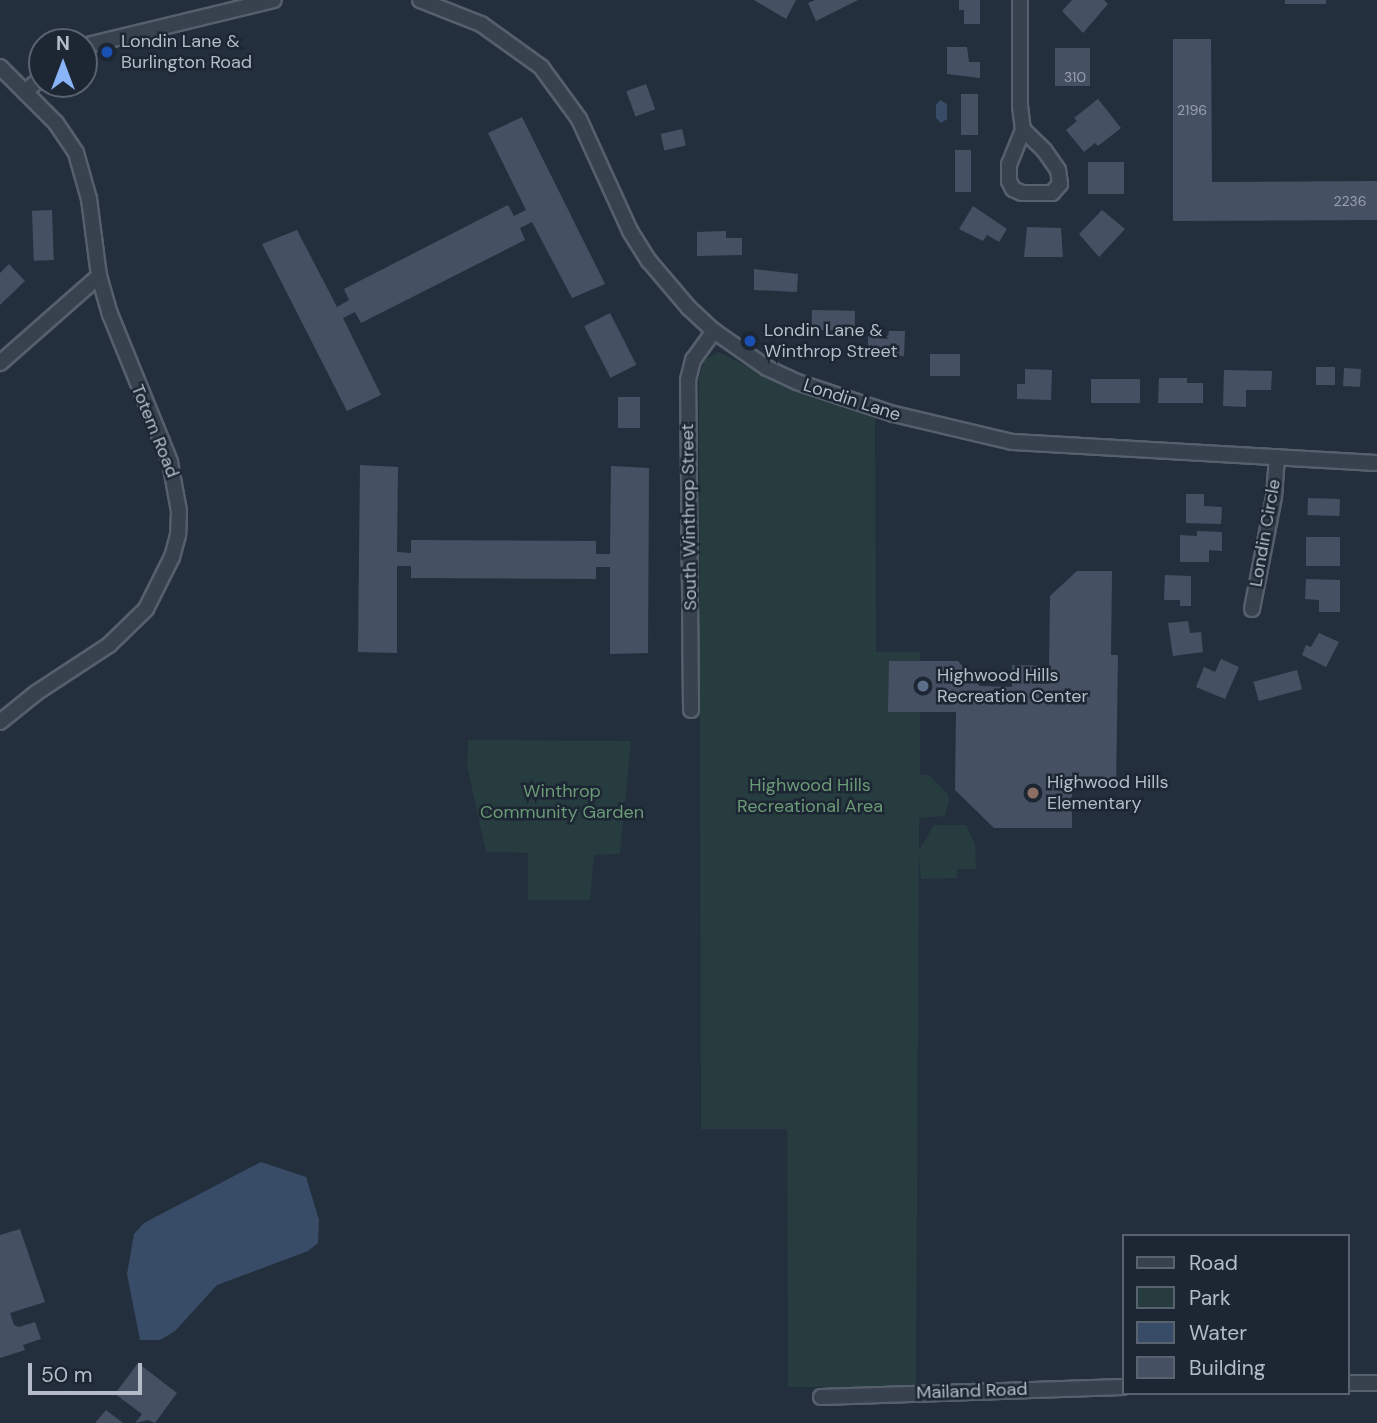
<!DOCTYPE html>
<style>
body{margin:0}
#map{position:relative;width:1377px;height:1423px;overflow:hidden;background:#242f3e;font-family:"DM Sans",sans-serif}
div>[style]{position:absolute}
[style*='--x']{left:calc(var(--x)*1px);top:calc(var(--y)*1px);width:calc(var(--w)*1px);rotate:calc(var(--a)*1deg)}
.green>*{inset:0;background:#263c3f}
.water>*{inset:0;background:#394c67}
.building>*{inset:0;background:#455162;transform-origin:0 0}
.roads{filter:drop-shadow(2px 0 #565f6c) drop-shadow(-2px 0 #565f6c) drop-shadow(0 2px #565f6c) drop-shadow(0 -2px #565f6c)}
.minor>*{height:14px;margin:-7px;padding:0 7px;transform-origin:7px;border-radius:7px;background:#38414e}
.dots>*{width:19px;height:19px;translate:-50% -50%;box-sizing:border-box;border:4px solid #1d2633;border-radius:50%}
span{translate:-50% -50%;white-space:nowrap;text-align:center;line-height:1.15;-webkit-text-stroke:5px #1d2633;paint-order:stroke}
.number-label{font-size:14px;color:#98a1af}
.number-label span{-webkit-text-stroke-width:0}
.poi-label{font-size:18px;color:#b4bcc9}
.left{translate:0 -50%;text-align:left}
.street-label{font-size:18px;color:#b4bcc9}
.park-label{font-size:18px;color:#6b9a76}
.legend{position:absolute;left:1122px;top:1234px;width:228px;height:161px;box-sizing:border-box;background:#1d2633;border:2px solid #59626f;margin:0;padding:9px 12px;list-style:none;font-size:21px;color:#b4bcc9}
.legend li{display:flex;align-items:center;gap:14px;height:35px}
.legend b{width:35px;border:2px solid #59626f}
.north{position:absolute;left:28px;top:28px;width:70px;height:70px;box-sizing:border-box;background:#1d2633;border:2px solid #59626f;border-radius:50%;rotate:0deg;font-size:19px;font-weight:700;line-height:28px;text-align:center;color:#b4bcc9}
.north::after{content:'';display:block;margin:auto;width:24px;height:32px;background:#8ab4f8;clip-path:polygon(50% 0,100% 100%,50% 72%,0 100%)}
.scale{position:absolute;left:28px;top:1363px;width:114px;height:32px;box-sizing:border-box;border:4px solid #b4bcc9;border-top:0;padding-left:9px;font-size:21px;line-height:24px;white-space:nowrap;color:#b4bcc9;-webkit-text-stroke:5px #1d2633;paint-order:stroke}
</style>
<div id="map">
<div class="green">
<i style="clip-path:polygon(719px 352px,779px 383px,875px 418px,876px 652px,920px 652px,920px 775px,929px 775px,947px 793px,949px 800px,945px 816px,919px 818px,919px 850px,934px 825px,966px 825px,975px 844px,976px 869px,957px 869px,957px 878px,921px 879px,919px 857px,916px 1387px,788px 1387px,787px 1129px,701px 1129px,699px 380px,703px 361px)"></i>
<i style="clip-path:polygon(468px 740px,631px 741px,620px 854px,594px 855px,590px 900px,528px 900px,528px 853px,486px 852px,467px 765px)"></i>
</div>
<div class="water">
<i style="clip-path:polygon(940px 100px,947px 104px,947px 119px,941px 123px,936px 118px,936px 105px)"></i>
<i style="clip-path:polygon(261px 1162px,306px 1177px,319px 1220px,318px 1243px,308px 1251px,217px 1285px,175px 1331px,160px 1340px,140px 1340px,127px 1274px,134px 1234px,144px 1223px)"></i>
</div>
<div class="building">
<i style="clip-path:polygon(754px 0,796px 0,786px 19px)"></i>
<i style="clip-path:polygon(815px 0,858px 0,816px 21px,808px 3px)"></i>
<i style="clip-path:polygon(959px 0,980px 0,980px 24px,964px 24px,964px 10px,959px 10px)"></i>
<i style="clip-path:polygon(1072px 0,1104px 0,1108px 4px,1083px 33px,1062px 11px)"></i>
<i style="left:1285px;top:0;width:41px;height:4px"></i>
<i style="clip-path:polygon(1173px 39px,1211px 39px,1212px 182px,1377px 181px,1377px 220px,1173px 221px)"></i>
<i style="clip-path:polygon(947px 47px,967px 47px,969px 62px,980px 62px,980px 78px,947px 74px)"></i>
<i style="left:1055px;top:48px;width:35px;height:38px"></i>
<i style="left:646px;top:84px;width:27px;height:21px;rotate:70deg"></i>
<i style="left:961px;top:94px;width:17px;height:41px"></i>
<i style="clip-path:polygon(1098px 99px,1121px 128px,1098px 146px,1095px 143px,1084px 152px,1066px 130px,1077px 121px,1074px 118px)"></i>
<i style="clip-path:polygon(522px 117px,605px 284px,572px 298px,532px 222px,520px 228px,525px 240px,361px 323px,355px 312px,343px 318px,381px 395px,347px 411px,262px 244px,297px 230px,337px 307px,349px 300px,344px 289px,508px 205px,514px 216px,526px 210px,488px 133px)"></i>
<i style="left:682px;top:129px;width:17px;height:22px;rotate:77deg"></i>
<i style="left:955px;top:150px;width:16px;height:42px"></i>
<i style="left:1088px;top:162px;width:36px;height:32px"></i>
<i style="clip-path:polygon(973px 206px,1007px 229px,999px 242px,987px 235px,983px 241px,959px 229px)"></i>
<i style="left:52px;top:210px;width:50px;height:20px;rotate:88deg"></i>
<i style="clip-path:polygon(1102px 210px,1125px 229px,1099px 257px,1079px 234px)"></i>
<i style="clip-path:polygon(1027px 227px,1061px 228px,1063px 257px,1024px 257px)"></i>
<i style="clip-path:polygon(726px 231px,726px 238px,742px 238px,742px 255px,697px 256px,697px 232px)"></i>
<i style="clip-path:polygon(9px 264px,25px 281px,0 305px,0 273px)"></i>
<i style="clip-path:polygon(754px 269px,798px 274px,797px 292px,754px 290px)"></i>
<i style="left:812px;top:310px;width:43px;height:20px;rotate:1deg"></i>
<i style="left:610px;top:313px;width:58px;height:29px;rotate:63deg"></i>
<i style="clip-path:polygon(889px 331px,905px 331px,904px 356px,868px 355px,868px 336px,888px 336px)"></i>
<i style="left:930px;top:354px;width:30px;height:22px"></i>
<i style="left:1316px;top:367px;width:19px;height:18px"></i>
<i style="left:1344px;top:368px;width:17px;height:18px;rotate:3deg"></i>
<i style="clip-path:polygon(1025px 369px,1052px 370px,1051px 400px,1017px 399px,1017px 384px,1025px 384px)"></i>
<i style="clip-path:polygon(1224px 370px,1272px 371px,1271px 390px,1246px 390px,1246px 407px,1223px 406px)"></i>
<i style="clip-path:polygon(1159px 378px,1187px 378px,1187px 383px,1203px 383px,1203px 403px,1158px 403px)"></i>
<i style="left:1140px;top:379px;width:24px;height:49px;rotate:90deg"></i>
<i style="left:618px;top:397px;width:22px;height:31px"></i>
<i style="clip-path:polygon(360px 465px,398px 467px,397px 552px,411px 553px,411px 540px,596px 541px,596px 554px,610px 554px,611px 466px,649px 468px,648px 653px,610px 654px,610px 567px,596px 567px,596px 579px,411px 578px,411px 566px,397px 566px,397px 653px,358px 652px)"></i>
<i style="clip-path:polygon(1186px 494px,1204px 494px,1204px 506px,1222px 507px,1221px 524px,1186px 523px)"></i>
<i style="left:1308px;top:498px;width:32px;height:17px;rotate:2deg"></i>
<i style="clip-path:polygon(1197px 531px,1222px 532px,1222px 551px,1209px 550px,1209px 562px,1180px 562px,1180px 535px,1197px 536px)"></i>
<i style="left:1306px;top:537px;width:34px;height:29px"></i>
<i style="clip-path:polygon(1077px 571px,1112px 571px,1111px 655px,1118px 655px,1116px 789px,1072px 789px,1072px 828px,994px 828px,955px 790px,956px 712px,888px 712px,889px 661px,958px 661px,980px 686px,1012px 687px,1012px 665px,1049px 666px,1050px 596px)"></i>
<i style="clip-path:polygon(1165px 575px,1191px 576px,1191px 606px,1180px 606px,1180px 600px,1164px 600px)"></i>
<i style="clip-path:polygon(1306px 579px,1340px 580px,1340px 612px,1319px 612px,1319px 600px,1305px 599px)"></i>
<i style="clip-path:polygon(1188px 621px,1190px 633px,1201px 632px,1203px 652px,1173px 656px,1168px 623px)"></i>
<i style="clip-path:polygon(1319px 633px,1339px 642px,1326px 667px,1302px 655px,1306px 645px,1311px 647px)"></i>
<i style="clip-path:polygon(1221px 659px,1239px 667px,1225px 699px,1196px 687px,1204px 667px,1215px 672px)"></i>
<i style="left:1297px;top:670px;width:20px;height:45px;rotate:75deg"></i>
<i style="clip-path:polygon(20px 1229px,45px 1302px,10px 1313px,14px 1325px,19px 1327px,35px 1322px,41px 1339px,23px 1345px,25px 1350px,0 1358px,0 1235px)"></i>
<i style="clip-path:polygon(138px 1363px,177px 1393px,155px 1423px,148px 1420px,135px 1423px,142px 1414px,115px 1394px)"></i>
<i style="clip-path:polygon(106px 1410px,123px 1423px,95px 1423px)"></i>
</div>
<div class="roads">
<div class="minor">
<i style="--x:420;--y:0;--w:66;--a:21.5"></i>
<i style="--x:481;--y:24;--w:74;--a:35.6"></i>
<i style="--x:541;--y:67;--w:64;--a:53.8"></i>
<i style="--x:579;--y:119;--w:123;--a:65.5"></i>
<i style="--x:630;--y:231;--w:36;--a:58"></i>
<i style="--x:649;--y:261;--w:62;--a:49.6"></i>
<i style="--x:689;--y:308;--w:34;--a:43"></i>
<i style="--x:714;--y:331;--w:65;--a:34.9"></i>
<i style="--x:767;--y:368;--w:33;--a:25"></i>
<i style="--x:797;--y:382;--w:102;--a:18.3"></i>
<i style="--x:894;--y:414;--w:121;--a:13.3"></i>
<i style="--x:1012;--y:442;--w:366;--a:3.3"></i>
<i style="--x:1020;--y:0;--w:106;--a:90"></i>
<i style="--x:1020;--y:106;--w:24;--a:83"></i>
<i style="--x:1023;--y:130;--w:37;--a:112"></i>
<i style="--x:1009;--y:164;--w:17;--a:90"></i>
<i style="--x:1009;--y:181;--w:9;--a:63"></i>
<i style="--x:1013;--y:189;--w:10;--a:24"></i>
<i style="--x:1022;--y:193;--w:30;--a:0"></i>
<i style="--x:1052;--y:193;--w:12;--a:-48"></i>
<i style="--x:1060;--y:184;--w:14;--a:-98"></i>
<i style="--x:1058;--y:170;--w:24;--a:-125"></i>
<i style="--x:1044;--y:150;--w:29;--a:-136"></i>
<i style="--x:84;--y:46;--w:195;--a:-13.6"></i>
<i style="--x:0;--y:67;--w:79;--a:45"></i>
<i style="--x:56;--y:123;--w:36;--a:56"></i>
<i style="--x:76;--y:153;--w:48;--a:74.2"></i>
<i style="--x:89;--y:199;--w:78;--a:82.6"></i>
<i style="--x:99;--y:276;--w:40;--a:74"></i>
<i style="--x:110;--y:314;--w:160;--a:67.9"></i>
<i style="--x:170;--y:462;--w:50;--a:79.6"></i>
<i style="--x:179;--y:511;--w:24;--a:92"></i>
<i style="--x:178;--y:535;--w:23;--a:105"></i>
<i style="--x:172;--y:557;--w:58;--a:116.6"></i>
<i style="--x:146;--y:609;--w:52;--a:135.8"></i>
<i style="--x:109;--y:645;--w:87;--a:146.7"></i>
<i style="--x:36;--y:693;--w:46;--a:141.1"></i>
<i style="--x:25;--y:92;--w:23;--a:-41"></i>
<i style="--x:0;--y:363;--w:132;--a:-41.3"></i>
<i style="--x:1252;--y:609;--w:114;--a:-78.9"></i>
<i style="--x:1274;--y:497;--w:40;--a:-85.7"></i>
<i style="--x:691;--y:710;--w:330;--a:-90.5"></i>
<i style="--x:688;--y:380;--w:21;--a:-76"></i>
<i style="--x:693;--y:360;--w:36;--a:-54"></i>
<i style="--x:1347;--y:1383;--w:30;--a:0"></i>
<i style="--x:821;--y:1397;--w:302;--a:-1.9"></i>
</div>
</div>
<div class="dots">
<i style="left:107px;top:52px;background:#1a4fb4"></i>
<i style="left:750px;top:341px;background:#1a4fb4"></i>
<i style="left:923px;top:686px;background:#5c6f8a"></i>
<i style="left:1033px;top:793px;background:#8d6e63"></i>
</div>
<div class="number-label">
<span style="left:1075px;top:77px">310</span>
<span style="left:1192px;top:110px">2196</span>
<span style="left:1350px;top:201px">2236</span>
</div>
<div class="poi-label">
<span class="left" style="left:121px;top:52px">Londin Lane &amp;<br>Burlington Road</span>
<span class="left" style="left:764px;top:341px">Londin Lane &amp;<br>Winthrop Street</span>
<span class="left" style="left:937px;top:686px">Highwood Hills<br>Recreation Center</span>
<span class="left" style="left:1047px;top:793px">Highwood Hills<br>Elementary</span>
</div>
<div class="street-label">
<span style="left:852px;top:400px;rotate:18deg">Londin Lane</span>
<span style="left:155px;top:431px;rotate:68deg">Totem Road</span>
<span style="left:689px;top:517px;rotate:-91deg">South Winthrop Street</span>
<span style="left:1265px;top:533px;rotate:-80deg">Londin Circle</span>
<span style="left:972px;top:1391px;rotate:-2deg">Mailand Road</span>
</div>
<div class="park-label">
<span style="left:810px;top:796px">Highwood Hills<br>Recreational Area</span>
<span style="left:562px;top:802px">Winthrop<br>Community Garden</span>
</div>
<ul class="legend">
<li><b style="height:9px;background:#38414e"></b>Road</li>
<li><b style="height:19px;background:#263c3f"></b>Park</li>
<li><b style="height:19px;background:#394c67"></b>Water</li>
<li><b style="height:19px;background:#455162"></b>Building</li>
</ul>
<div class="north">N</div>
<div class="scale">50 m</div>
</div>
